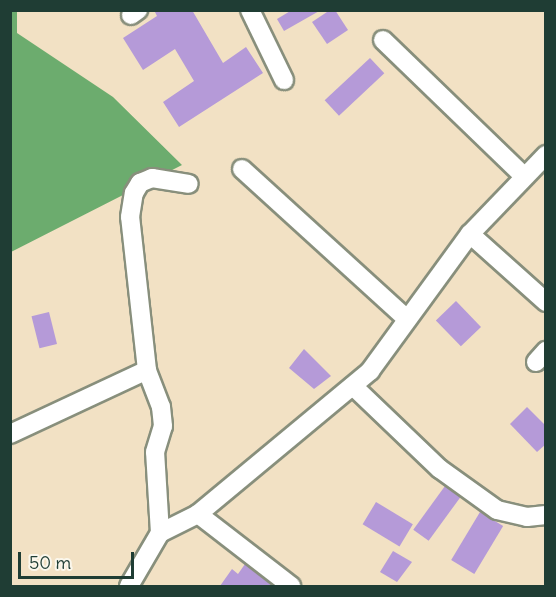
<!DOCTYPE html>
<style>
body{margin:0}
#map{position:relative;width:556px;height:597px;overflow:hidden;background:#f2e1c4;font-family:Delius,sans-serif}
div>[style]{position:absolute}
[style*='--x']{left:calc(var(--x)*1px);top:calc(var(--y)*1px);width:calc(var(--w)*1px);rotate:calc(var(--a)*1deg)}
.forest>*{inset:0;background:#6cac6e}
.building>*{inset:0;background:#b59ad8;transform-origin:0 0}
.roads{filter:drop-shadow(2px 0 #888f7c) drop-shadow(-2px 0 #888f7c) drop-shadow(0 2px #888f7c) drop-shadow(0 -2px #888f7c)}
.minor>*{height:18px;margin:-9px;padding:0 9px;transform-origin:9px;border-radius:9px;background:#fff}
span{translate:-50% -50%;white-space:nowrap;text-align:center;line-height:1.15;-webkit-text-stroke:4.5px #fbf7ec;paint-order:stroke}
.frame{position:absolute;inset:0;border:12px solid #1f3d34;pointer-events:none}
.scale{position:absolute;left:18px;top:552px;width:116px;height:27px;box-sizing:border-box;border:3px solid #1f3d34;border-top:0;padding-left:8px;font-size:18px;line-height:21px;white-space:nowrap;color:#1f3d34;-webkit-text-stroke:4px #fbf7ec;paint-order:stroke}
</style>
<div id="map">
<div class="forest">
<i style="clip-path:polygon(17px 10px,17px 33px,113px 97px,182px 165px,11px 252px,10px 11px)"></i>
</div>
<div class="building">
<i style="clip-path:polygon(154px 10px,192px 10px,223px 63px,246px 47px,263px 73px,179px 127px,163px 102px,194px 81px,175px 49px,143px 70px,123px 38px,157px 16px)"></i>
<i style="clip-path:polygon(292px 10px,321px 10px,284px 31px,277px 19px)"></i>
<i style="clip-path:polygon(330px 10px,335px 10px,348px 30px,327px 44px,312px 22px)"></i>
<i style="left:370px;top:58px;width:21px;height:62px;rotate:47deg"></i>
<i style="left:456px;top:301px;width:36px;height:28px;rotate:46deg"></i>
<i style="left:49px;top:312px;width:33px;height:18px;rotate:76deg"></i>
<i style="clip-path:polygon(304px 349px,331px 376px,314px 389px,289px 368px)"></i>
<i style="clip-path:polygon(527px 407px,546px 426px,546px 444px,537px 452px,510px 424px)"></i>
<i style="left:445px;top:486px;width:19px;height:54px;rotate:36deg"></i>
<i style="left:376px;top:502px;width:43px;height:26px;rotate:31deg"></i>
<i style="left:480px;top:512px;width:27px;height:56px;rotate:31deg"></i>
<i style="clip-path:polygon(393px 551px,412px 562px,397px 582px,380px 572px)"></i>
<i style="clip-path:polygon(245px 564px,273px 586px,220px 586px,232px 569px,238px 574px)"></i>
</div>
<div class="roads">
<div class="minor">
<i style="--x:250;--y:10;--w:78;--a:64.1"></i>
<i style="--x:131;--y:15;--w:9;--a:-36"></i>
<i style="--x:383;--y:40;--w:196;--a:44"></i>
<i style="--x:242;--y:169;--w:223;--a:42.3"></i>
<i style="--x:470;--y:234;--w:102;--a:41.8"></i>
<i style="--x:536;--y:362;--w:15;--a:-48"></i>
<i style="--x:353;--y:386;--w:120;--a:43.7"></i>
<i style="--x:440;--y:469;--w:70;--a:35.7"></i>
<i style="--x:497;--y:510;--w:31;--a:13"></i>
<i style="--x:527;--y:517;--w:19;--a:-6"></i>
<i style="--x:10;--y:434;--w:151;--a:-25"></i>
<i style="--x:198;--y:514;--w:118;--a:37.7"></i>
<i style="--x:160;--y:533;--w:81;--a:-93.5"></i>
<i style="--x:155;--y:452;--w:27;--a:-73"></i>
<i style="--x:163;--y:426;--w:19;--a:-96"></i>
<i style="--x:161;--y:407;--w:40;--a:-111"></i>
<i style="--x:147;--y:370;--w:154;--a:-96.3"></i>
<i style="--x:130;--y:217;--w:24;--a:-81"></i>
<i style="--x:134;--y:193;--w:12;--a:-59"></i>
<i style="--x:140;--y:183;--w:13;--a:-23"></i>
<i style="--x:152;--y:178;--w:37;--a:9"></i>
<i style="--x:129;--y:586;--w:61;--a:-59.7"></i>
<i style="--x:160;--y:533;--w:42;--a:-26.6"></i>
<i style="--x:198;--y:514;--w:224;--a:-39.7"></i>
<i style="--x:370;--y:371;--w:170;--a:-53.9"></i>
<i style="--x:470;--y:234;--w:110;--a:-46.1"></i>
</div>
</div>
<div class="frame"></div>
<div class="scale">50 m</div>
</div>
